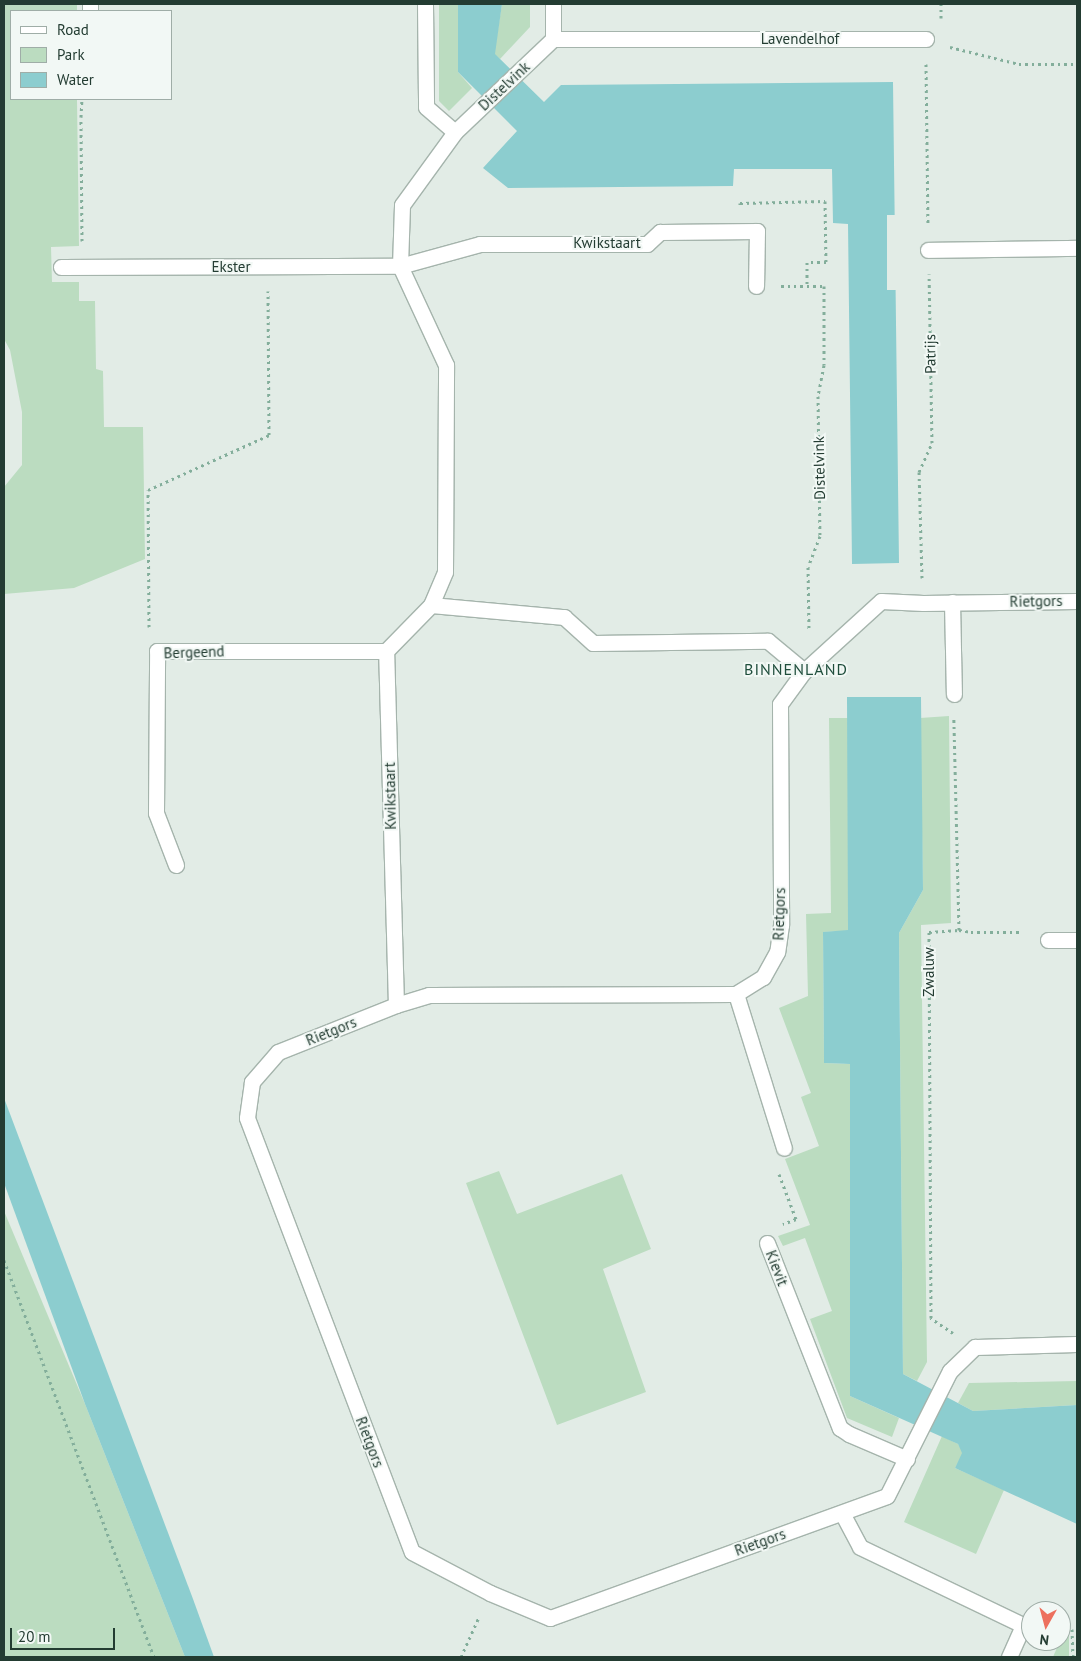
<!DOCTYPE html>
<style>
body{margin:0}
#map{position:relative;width:1081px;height:1661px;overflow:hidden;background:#e2ece6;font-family:"PT Sans",sans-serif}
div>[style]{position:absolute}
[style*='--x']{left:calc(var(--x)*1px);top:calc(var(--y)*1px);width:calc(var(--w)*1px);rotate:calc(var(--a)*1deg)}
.green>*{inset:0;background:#bbdcc0}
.water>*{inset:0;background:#8ccdcf}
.pier>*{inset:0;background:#e2ece6;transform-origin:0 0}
.path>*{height:3px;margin-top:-1.5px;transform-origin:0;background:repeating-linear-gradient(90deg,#83ae9b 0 2.5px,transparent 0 6.5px)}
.roads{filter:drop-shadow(1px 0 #a5b4ac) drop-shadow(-1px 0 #a5b4ac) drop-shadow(0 1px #a5b4ac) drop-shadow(0 -1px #a5b4ac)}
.service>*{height:15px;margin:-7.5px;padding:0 7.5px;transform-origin:7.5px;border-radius:7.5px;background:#fff}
.minor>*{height:15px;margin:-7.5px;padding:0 7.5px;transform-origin:7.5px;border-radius:7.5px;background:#fff}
span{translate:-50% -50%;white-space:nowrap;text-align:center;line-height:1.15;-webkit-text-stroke:4px #f2f8f5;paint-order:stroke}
.street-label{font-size:15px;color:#233c32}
.neighbourhood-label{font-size:16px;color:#1f4e3c;letter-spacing:1px}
.frame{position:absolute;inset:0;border:5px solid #233c32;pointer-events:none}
.legend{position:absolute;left:10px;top:10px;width:162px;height:90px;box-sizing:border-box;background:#f2f8f5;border:1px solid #9fada7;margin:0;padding:6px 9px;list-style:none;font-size:15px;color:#233c32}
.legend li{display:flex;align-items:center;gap:10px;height:25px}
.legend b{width:25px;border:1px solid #9fada7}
.north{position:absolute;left:1021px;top:1601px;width:50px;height:50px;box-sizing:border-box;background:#f2f8f5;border:1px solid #9fada7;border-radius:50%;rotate:187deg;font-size:14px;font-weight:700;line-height:20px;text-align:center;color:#233c32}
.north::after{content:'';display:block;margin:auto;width:18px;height:22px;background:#ed705e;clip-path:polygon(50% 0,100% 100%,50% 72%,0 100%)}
.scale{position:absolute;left:10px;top:1628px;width:105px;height:22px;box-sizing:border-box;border:2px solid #233c32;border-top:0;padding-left:6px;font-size:15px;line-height:18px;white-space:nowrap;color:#233c32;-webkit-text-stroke:4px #f2f8f5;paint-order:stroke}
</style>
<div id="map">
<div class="green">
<i style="clip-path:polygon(4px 4px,77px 4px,77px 11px,11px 11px,11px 99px,77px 99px,79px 246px,51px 247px,52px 282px,79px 282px,79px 301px,95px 301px,96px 369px,103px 371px,104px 427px,143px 427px,145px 559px,74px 588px,4px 594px,4px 487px,22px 465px,22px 412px,10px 350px,4px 339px)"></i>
<i style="clip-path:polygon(439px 4px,458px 4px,458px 72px,472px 88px,449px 111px,439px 101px)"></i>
<i style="clip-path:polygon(502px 4px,530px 4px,530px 27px,500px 59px,494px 54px)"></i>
<i style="clip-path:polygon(949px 716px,951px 923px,921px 925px,927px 1362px,917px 1381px,903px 1374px,899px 933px,923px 890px,920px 718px)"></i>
<i style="clip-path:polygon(829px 718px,848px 718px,848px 931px,823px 932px,824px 1063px,850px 1064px,850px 1396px,899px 1418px,892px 1437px,847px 1418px,810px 1319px,832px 1311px,805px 1238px,783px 1246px,778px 1236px,810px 1225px,785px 1159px,819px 1146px,801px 1097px,811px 1093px,779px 1008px,808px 996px,806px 914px,831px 913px)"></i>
<i style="clip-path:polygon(499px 1171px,517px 1214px,622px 1174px,651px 1249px,603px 1269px,646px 1392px,557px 1425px,466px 1183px)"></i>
<i style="clip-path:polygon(4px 1211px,85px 1404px,185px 1657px,4px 1657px)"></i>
<i style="clip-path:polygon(1077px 1381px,1077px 1405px,973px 1411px,958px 1403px,969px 1383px)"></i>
<i style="clip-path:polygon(942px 1436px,958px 1444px,963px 1453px,955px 1468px,1004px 1490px,976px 1554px,904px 1522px)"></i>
<i style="clip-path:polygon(1064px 1631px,1069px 1633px,1069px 1657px,1053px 1657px)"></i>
</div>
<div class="water">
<i style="clip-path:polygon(458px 4px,502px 4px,495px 54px,544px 102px,561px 85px,893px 82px,899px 563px,852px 564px,848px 224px,833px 223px,832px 169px,734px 169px,733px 186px,508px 188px,483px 168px,517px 131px,458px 72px)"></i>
<i style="clip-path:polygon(847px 697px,921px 697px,923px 890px,899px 933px,903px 1374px,973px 1411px,1077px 1405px,1077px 1524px,955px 1468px,962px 1453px,958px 1444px,850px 1396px,850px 1064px,824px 1063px,823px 932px,848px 930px)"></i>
<i style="clip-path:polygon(4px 1098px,193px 1599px,214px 1657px,185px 1657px,85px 1404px,4px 1183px)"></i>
</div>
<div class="pier">
<i style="left:887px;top:215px;width:10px;height:75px"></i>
</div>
<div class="path">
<i style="--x:941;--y:18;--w:14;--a:-90"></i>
<i style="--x:950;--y:47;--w:71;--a:13.8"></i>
<i style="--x:1019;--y:64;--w:58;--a:0"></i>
<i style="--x:926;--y:64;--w:162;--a:89.3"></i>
<i style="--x:740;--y:205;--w:2;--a:-90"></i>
<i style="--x:740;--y:203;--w:85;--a:-1.3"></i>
<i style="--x:825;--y:201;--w:61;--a:89.1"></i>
<i style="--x:826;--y:262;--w:19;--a:180"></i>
<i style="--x:807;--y:262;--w:24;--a:90"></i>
<i style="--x:82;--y:241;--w:124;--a:-90.5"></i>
<i style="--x:81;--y:117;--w:18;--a:-87"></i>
<i style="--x:781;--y:286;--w:43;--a:0"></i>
<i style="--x:824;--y:286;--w:79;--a:90"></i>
<i style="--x:824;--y:365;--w:32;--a:101"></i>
<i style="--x:818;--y:396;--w:140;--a:89.2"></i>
<i style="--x:820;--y:536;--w:33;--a:111"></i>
<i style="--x:808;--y:567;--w:63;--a:89.1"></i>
<i style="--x:922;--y:578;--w:106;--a:-91.6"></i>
<i style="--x:919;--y:472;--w:32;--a:-66"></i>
<i style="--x:932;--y:443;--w:169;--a:-91"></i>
<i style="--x:149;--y:627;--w:137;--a:-90.4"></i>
<i style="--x:148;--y:490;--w:133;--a:-24.4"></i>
<i style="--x:269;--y:435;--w:144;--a:-90.4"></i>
<i style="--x:959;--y:930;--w:12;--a:9"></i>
<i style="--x:971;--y:932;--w:52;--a:0"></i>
<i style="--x:779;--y:1174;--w:48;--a:69.3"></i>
<i style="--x:796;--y:1219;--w:14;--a:159"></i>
<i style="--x:4;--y:1260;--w:424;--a:69.3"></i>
<i style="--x:953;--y:1333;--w:27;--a:-146"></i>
<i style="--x:931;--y:1318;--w:386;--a:-90.3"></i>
<i style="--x:929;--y:932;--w:30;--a:-4"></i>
<i style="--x:959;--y:930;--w:211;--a:-91.4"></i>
<i style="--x:1061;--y:1624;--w:12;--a:24"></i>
<i style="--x:1072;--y:1629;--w:28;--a:88"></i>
<i style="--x:461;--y:1657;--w:44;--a:-65.8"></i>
</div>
<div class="roads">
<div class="service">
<i style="--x:90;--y:4;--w:7;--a:90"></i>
<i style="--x:952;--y:602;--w:92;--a:88.8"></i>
<i style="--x:1009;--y:1657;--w:35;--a:-66"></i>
</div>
<div class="minor">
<i style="--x:425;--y:4;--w:103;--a:89.4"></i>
<i style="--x:426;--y:107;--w:38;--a:41"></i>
<i style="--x:553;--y:4;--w:35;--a:90"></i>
<i style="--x:553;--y:39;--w:373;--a:0"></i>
<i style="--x:928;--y:250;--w:149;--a:-0.8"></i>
<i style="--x:61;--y:267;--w:339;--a:-0.2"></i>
<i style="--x:400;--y:266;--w:83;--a:-15.4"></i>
<i style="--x:480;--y:244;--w:167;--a:0"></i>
<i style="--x:647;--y:244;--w:18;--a:-43"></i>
<i style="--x:660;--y:232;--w:97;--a:-0.6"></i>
<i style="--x:757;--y:231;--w:55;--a:91"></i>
<i style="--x:1077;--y:601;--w:154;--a:179.3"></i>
<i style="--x:923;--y:603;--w:42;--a:-177.3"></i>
<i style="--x:881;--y:601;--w:104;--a:137.7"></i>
<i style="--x:804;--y:671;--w:41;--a:126"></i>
<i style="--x:780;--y:704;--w:221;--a:89.7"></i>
<i style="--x:781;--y:925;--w:27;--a:98"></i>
<i style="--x:777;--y:952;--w:29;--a:119"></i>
<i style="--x:763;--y:977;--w:32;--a:148"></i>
<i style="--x:736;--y:994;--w:307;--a:179.8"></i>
<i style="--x:429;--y:995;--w:34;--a:163"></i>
<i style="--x:396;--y:1005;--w:127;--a:158.3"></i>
<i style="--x:278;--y:1052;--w:40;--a:131"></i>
<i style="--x:252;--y:1082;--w:36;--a:98"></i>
<i style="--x:247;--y:1118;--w:464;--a:69.2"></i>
<i style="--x:412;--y:1552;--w:88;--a:27.7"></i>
<i style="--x:490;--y:1593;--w:65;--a:22.6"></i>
<i style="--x:550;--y:1618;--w:358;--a:-19.9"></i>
<i style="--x:887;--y:1496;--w:140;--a:-63.3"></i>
<i style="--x:950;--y:1371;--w:35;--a:-44"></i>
<i style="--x:975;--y:1347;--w:102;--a:-1.7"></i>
<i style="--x:431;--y:605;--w:134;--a:5.2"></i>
<i style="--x:564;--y:617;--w:39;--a:42"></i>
<i style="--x:593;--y:643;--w:175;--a:-0.7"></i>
<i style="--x:768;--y:641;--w:47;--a:39.8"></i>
<i style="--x:176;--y:865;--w:56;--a:-111"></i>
<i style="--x:156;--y:813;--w:162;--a:-89.6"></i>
<i style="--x:157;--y:651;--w:229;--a:0"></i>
<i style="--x:1048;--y:940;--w:29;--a:0"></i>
<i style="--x:736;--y:994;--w:161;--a:72.7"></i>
<i style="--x:396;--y:1005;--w:354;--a:-91.6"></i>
<i style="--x:386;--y:651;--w:64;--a:-45.6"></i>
<i style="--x:431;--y:605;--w:36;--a:-67"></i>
<i style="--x:445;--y:572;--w:207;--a:-89.7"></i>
<i style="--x:446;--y:365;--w:109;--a:-114.9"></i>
<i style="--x:400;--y:266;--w:61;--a:-88.1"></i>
<i style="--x:402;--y:205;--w:90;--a:-54"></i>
<i style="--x:455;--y:132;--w:135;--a:-43.5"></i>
<i style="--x:767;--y:1243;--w:199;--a:68.5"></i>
<i style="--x:840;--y:1428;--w:11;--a:34"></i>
<i style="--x:849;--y:1434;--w:63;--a:23.3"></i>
<i style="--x:842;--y:1513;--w:38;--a:62"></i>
<i style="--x:860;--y:1547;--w:181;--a:25.6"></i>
</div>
</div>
<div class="street-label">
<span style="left:800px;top:39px">Lavendelhof</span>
<span style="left:504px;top:86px;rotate:-43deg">Distelvink</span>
<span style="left:607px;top:243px">Kwikstaart</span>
<span style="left:231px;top:267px">Ekster</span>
<span style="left:930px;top:354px;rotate:-91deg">Patrijs</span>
<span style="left:819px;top:468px;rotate:-91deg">Distelvink</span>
<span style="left:1036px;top:601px;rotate:-1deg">Rietgors</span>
<span style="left:194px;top:652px;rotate:-2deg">Bergeend</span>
<span style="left:390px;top:796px;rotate:-91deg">Kwikstaart</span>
<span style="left:779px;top:914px;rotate:-88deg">Rietgors</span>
<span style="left:929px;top:972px;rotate:-90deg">Zwaluw</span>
<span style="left:331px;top:1031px;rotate:-22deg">Rietgors</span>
<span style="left:777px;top:1268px;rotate:69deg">Kievit</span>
<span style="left:370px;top:1442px;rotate:69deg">Rietgors</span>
<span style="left:760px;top:1542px;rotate:-20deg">Rietgors</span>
</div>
<div class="neighbourhood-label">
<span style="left:796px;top:669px">BINNENLAND</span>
</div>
<div class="frame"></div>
<ul class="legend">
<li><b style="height:6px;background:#fff"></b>Road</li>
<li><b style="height:14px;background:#bbdcc0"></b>Park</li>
<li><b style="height:14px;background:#8ccdcf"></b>Water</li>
</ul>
<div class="north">N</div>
<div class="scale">20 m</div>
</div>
